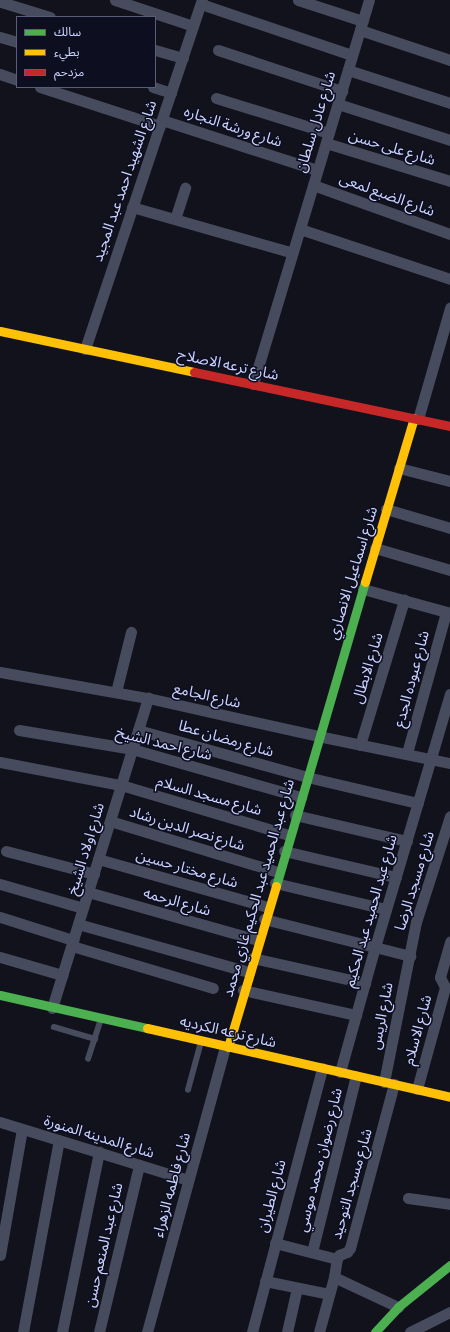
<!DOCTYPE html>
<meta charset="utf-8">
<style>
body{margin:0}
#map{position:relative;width:450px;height:1332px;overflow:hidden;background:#12121d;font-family:"Sofia Sans Condensed","Noto Sans Arabic",sans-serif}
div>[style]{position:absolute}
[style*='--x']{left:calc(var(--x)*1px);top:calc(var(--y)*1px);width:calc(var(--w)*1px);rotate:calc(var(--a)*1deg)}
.lane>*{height:5.5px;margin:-2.75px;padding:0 2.75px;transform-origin:2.75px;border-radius:2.75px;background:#464b5e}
.street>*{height:11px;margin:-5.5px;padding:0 5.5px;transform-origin:5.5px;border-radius:5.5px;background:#464b5e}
.fast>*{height:9px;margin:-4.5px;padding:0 4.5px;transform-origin:4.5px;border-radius:4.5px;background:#4caf50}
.slow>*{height:9px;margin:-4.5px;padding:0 4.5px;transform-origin:4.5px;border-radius:4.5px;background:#ffc107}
.jam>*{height:9px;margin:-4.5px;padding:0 4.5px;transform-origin:4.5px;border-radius:4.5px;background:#c62828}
span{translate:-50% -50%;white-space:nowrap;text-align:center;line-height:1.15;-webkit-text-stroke:3px #0d0f21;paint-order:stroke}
.street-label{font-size:15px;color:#cdd4ff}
.legend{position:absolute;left:16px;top:16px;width:140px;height:72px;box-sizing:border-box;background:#0d0f21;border:1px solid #5a5e7a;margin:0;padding:5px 7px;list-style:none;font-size:12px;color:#cdd4ff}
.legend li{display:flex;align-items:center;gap:8px;height:20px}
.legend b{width:20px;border:1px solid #5a5e7a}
</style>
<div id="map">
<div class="lane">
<i style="--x:54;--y:1027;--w:43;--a:16.3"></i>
<i style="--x:88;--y:1059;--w:42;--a:-72"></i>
<i style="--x:188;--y:1090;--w:50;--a:-74.8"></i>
</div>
<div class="street">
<i style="--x:115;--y:0;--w:82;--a:18.4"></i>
<i style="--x:298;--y:0;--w:68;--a:17.9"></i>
<i style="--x:1;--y:2;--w:51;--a:17"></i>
<i style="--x:201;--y:4;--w:159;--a:18.7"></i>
<i style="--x:360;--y:30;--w:95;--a:18.4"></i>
<i style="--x:0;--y:37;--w:18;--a:16"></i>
<i style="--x:155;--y:50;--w:29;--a:16"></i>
<i style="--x:218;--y:50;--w:131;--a:18.3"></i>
<i style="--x:348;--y:70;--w:107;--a:17.9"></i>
<i style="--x:0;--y:74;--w:18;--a:19"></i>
<i style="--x:40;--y:87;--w:126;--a:18"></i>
<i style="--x:153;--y:87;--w:19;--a:18"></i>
<i style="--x:216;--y:98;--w:118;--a:17.2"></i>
<i style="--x:338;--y:104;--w:118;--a:17.8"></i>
<i style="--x:162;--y:120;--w:163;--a:17.9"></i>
<i style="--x:326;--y:143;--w:130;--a:17"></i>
<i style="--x:313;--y:185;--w:145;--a:19.7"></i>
<i style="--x:132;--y:207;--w:167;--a:15.9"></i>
<i style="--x:175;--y:219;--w:33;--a:-72"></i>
<i style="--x:300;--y:229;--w:158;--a:18.4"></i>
<i style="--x:85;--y:349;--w:368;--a:-71.5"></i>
<i style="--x:253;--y:384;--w:401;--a:-73.2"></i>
<i style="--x:418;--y:419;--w:116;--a:-73.9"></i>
<i style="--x:399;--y:468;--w:53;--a:14.3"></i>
<i style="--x:386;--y:509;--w:67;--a:16.5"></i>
<i style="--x:375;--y:548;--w:78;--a:16.3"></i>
<i style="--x:363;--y:589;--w:90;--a:15.4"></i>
<i style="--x:0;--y:672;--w:150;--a:10"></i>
<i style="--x:148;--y:698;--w:174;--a:12.6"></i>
<i style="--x:318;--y:736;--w:135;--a:11.6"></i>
<i style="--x:116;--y:692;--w:62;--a:-76"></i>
<i style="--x:19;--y:730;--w:115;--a:9.5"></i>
<i style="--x:132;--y:749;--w:176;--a:15.9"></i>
<i style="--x:138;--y:730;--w:175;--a:15.5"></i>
<i style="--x:307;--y:777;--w:114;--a:13.2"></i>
<i style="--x:360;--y:745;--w:152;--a:-73.1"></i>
<i style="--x:407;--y:753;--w:146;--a:-74.5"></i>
<i style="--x:0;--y:762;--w:123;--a:10.8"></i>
<i style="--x:121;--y:785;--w:175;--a:16.6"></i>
<i style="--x:295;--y:815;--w:115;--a:13.1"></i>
<i style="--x:110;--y:821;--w:176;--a:16.9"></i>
<i style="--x:6;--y:851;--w:91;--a:14.6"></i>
<i style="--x:284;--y:851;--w:115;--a:13.1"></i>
<i style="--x:98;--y:859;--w:177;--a:15.8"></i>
<i style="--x:275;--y:883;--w:114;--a:13.2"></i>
<i style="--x:0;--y:884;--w:86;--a:16.1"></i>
<i style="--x:88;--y:892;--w:177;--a:15.8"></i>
<i style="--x:0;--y:917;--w:77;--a:17.5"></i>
<i style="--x:264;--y:919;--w:151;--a:14.2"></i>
<i style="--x:78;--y:924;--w:178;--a:15.7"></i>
<i style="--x:72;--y:946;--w:147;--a:16.6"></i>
<i style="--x:0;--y:957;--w:65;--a:16.2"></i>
<i style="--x:253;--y:958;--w:115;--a:12.6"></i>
<i style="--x:243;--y:990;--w:116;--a:12.5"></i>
<i style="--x:52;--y:1008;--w:325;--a:-72.8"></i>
<i style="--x:340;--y:1072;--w:130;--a:-74.4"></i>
<i style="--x:375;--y:947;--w:264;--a:-73.5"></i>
<i style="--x:384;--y:1082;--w:163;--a:-78.7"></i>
<i style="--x:416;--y:922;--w:111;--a:-72.2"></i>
<i style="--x:417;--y:1089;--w:106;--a:-74.6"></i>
<i style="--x:445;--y:987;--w:11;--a:-117"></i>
<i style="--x:440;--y:977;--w:37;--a:-74"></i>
<i style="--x:0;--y:1122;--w:197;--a:17.1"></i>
<i style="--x:408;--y:1198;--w:42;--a:8.1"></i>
<i style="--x:275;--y:1243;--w:64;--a:14.5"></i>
<i style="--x:312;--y:1252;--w:181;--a:-76"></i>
<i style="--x:0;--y:1255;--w:128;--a:-80.1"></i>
<i style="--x:334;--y:1277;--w:71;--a:25.1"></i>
<i style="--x:265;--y:1281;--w:65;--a:11.5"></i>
<i style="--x:23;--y:1332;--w:195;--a:-79.4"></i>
<i style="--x:62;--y:1332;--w:184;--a:-78.4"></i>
<i style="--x:99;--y:1332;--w:172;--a:-76.5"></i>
<i style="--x:147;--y:1332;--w:296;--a:-74.7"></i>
<i style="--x:252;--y:1332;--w:273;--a:-75.1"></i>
<i style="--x:287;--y:1332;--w:45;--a:-77.2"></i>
<i style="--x:319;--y:1332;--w:57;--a:-74.7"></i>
<i style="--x:334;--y:1277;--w:18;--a:-81"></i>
<i style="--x:337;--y:1259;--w:4;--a:-63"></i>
<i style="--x:339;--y:1255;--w:9;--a:-21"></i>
<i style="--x:347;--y:1252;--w:5;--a:-53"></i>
<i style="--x:350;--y:1248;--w:170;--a:-75"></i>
<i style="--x:410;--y:1332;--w:45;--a:-26.6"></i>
</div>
<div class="fast">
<i style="--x:276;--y:886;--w:317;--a:-73.7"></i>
<i style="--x:0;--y:995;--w:151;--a:12.7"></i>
<i style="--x:375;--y:1332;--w:34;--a:-47"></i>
<i style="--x:398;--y:1307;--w:67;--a:-38.9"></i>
</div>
<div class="slow">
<i style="--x:0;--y:331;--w:198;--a:11.9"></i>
<i style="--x:365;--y:582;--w:171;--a:-73.4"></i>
<i style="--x:147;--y:1028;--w:311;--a:12.8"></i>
<i style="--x:228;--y:1047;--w:168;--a:-73.4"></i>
</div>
<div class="jam">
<i style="--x:194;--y:372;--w:262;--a:11.9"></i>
</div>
<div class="street-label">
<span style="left:316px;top:122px;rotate:-73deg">شارع عادل سلطان</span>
<span style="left:233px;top:127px;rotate:18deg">شارع ورشة النجاره</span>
<span style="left:392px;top:148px;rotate:17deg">شارع على حسن</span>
<span style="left:125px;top:181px;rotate:-71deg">شارع الشهيد احمد عبد المجيد</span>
<span style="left:387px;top:195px;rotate:20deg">شارع الضبع لمعى</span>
<span style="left:228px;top:365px;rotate:12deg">شارع ترعه الاصلاح</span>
<span style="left:353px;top:573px;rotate:-73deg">شارع اسماعيل الانصاري</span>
<span style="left:368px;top:668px;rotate:-73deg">شارع الابطال</span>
<span style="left:412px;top:679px;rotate:-75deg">شارع عبوده الجدع</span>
<span style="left:207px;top:696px;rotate:13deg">شارع الجامع</span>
<span style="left:226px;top:739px;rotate:16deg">شارع رمضان عطا</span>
<span style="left:164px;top:744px;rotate:14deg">شارع احمد الشيخ</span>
<span style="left:209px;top:796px;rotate:16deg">شارع مسجد السلام</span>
<span style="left:187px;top:829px;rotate:17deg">شارع نصر الدين رشاد</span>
<span style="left:86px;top:849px;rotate:-73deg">شارع اولاد الشيخ</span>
<span style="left:187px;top:869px;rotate:16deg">شارع مختار حسين</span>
<span style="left:415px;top:881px;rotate:-73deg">شارع مسجد الرضا</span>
<span style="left:259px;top:888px;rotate:-74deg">شارع عبد الحميد عبد الحكيم غازي محمد</span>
<span style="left:177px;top:902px;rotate:16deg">شارع الرحمه</span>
<span style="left:371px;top:911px;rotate:-74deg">شارع عبد الحميد عبد الحكيم</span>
<span style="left:382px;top:1016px;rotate:-79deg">شارع الريس</span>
<span style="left:418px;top:1030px;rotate:-75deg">شارع الاسلام</span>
<span style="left:228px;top:1032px;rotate:13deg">شارع ترعه الكرديه</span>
<span style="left:99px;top:1137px;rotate:17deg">شارع المدينه المنورة</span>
<span style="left:320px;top:1160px;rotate:-76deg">شارع رضوان محمد موسي</span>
<span style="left:352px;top:1184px;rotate:-74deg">شارع مسجد التوحيد</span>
<span style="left:172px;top:1185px;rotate:-75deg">شارع فاطمه الزهراء</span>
<span style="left:272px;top:1196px;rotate:-75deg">شارع الطيران</span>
<span style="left:104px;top:1245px;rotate:-77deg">شارع عبد المنعم حسن</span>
</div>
<ul class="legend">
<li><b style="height:5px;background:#4caf50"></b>سالك</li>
<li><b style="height:5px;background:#ffc107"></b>بطيء</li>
<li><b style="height:5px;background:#c62828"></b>مزدحم</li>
</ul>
</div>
